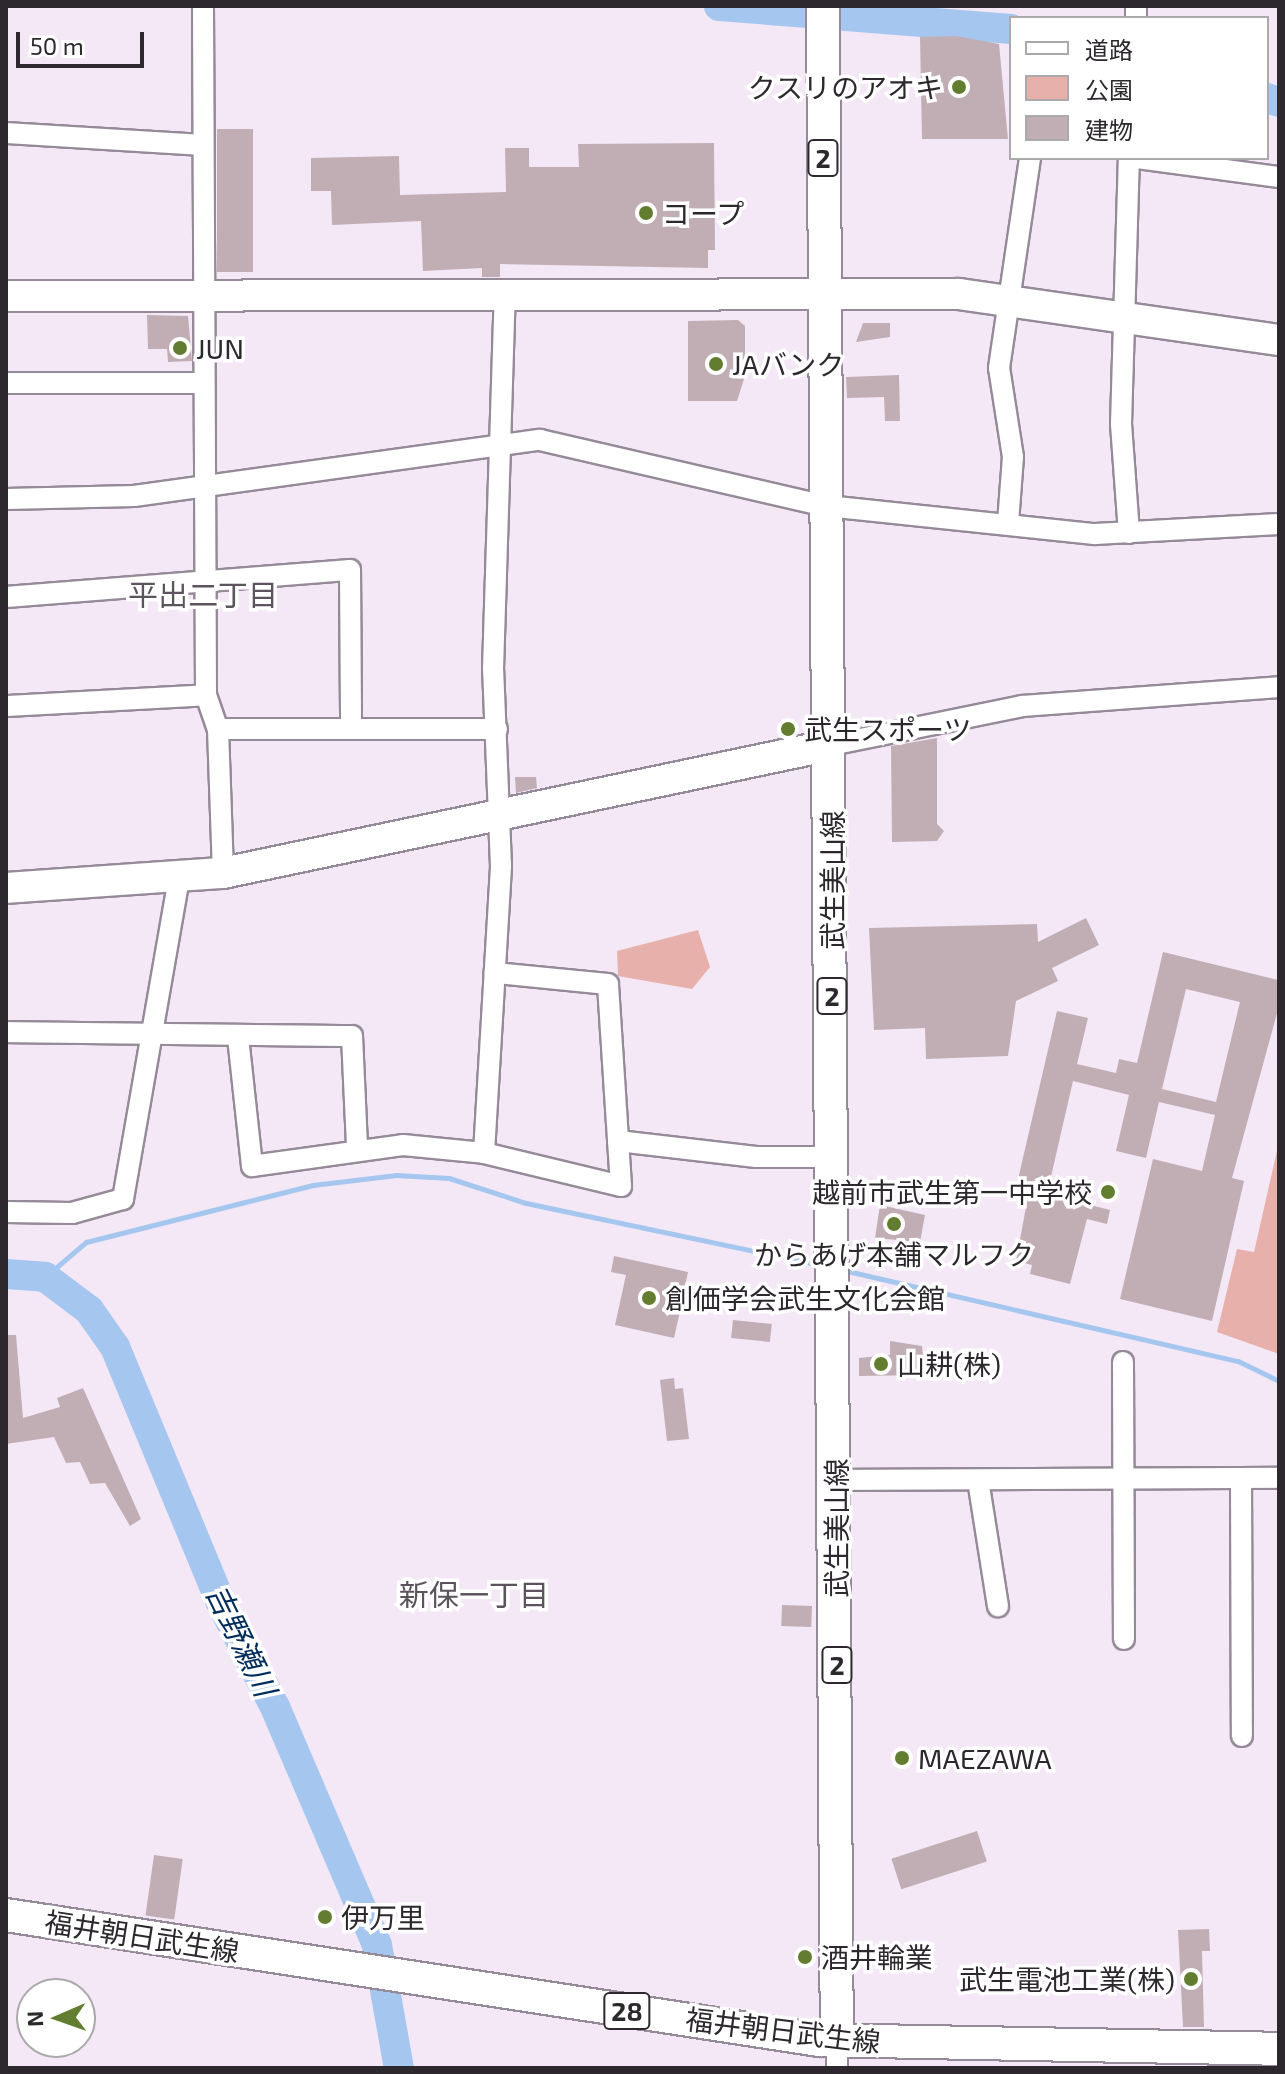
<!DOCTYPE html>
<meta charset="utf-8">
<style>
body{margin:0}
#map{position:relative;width:1285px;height:2074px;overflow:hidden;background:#f4e8f6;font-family:"Exo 2","Noto Sans JP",sans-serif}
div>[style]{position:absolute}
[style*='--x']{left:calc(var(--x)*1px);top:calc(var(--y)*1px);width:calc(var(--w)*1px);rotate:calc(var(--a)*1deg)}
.green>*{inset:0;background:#e8b0aa}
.stream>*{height:5px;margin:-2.5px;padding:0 2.5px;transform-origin:2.5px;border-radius:2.5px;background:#a5c6ef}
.river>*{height:30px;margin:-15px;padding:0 15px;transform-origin:15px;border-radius:15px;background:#a5c6ef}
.building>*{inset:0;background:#c1aeb5;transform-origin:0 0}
.roads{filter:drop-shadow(2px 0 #958a97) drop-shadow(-2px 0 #958a97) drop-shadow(0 2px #958a97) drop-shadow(0 -2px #958a97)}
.street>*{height:20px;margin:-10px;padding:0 10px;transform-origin:10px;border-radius:10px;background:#fff}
.secondary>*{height:30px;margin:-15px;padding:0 15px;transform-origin:15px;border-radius:15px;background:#fff}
.primary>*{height:32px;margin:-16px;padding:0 16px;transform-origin:16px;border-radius:16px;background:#fff}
.dots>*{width:22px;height:22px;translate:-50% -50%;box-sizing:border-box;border:4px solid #fff;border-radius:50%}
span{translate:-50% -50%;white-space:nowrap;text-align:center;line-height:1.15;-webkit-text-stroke:7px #fff;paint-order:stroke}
.shield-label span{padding:2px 6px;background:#fff;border:2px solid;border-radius:6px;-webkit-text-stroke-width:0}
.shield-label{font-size:26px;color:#2c282d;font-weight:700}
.poi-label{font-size:28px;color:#2c282d}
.right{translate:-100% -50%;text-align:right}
.left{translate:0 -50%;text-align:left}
.street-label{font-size:28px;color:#2c282d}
.neighbourhood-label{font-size:30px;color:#5d535f}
.water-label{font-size:30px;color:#002c5c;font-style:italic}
.frame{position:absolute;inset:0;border:8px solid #2c282d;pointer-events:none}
.legend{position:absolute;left:1009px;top:16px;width:260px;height:144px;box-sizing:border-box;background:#fff;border:2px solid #aba9ab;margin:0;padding:10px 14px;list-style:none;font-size:24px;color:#2c282d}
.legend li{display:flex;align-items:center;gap:16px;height:40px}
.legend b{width:40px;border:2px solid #aba9ab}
.north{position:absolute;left:16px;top:1978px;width:80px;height:80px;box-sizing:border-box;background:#fff;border:2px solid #aba9ab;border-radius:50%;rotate:268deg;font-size:22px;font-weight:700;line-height:32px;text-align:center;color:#2c282d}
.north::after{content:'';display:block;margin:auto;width:28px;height:36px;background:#637d30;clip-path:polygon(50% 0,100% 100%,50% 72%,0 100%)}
.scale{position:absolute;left:16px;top:32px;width:128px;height:36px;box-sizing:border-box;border:4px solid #2c282d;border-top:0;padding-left:10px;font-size:24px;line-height:28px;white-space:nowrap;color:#2c282d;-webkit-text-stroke:6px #fff;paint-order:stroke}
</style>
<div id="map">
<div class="green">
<i style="clip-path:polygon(698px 930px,710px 967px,692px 989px,618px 976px,617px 951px)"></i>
<i style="clip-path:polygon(1279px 1142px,1279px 1354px,1217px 1332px,1237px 1249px,1254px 1252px)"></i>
</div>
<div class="stream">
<i style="--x:843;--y:1270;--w:405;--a:13"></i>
<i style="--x:1238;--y:1361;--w:46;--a:26"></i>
<i style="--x:45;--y:1277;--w:54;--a:-40.5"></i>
<i style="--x:86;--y:1242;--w:234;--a:-14.1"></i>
<i style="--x:313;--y:1185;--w:84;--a:-6.9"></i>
<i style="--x:396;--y:1175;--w:53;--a:3.2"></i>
<i style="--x:449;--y:1178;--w:81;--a:18"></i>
<i style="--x:526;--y:1203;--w:301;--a:11.9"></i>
</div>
<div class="river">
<i style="--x:719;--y:6;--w:293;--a:4.5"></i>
<i style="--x:1267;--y:98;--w:13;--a:18"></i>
<i style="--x:6;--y:1274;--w:39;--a:4"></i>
<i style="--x:45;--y:1277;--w:55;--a:36.9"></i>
<i style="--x:89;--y:1310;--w:45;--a:54.9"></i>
<i style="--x:115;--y:1347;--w:277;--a:67.5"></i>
<i style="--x:221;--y:1603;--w:117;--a:62.6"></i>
<i style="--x:275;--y:1707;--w:259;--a:66.8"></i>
<i style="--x:377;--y:1945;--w:125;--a:79.9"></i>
</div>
<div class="building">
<i style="clip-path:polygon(956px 36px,999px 44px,1008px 139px,922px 139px,920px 37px)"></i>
<i style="left:217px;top:129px;width:36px;height:143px"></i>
<i style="clip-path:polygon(714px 143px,715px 250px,708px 250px,708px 268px,500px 264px,500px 277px,482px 277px,482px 268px,423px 271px,421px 221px,332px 225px,331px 191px,311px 191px,311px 158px,399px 156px,400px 195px,506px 192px,505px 148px,529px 148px,529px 167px,579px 167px,578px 144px)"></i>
<i style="clip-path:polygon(147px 315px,188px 316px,192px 361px,168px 362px,167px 349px,148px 349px)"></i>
<i style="clip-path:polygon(738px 320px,745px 326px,745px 376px,737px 401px,688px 401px,688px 321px)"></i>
<i style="clip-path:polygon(863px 323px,890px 323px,890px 337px,856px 342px)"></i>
<i style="clip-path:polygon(899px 375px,900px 421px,885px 421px,884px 397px,847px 398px,846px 377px)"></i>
<i style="clip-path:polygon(937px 738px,937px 824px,944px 831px,937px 841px,892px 842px,891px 746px)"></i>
<i style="clip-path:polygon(515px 777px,536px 777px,537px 788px,516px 793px)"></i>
<i style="clip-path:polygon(1086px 918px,1099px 945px,1052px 968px,1058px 981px,1016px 1001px,1008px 1056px,926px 1059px,925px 1028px,874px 1030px,869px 928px,1037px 924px,1038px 942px)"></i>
<i style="clip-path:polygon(evenodd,1163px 952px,1278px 980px,1279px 1006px,1232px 1178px,1244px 1181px,1212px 1321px,1120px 1299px,1153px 1159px,1202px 1171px,1215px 1115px,1159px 1102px,1146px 1158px,1116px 1151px,1129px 1095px,1073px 1081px,1047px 1194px,1110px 1210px,1107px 1224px,1087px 1219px,1070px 1284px,1030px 1274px,1032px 1265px,1016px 1261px,1029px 1191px,1016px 1188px,1057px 1011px,1088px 1018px,1077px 1064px,1116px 1073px,1119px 1059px,1137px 1063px,1163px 952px,1186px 989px,1240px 1002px,1216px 1102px,1162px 1089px,1186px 989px)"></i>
<i style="clip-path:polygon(880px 1205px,925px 1215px,920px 1242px,875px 1238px)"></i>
<i style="clip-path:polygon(614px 1256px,688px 1272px,685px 1286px,701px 1290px,696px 1311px,681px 1307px,674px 1338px,615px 1325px,626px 1275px,611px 1272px)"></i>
<i style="left:733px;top:1320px;width:39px;height:18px;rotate:6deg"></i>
<i style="clip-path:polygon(6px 1335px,16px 1335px,23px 1418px,60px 1407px,57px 1398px,83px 1388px,141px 1519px,130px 1526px,105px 1483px,90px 1484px,80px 1462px,66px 1463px,54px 1437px,6px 1444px)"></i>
<i style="clip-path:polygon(890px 1341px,922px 1346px,925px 1375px,859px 1376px,859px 1358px,890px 1355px)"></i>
<i style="clip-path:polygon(674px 1378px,675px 1389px,683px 1388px,689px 1439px,667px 1441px,660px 1380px)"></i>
<i style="left:782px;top:1605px;width:30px;height:21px;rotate:2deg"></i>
<i style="left:977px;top:1831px;width:32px;height:90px;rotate:72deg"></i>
<i style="left:154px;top:1855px;width:29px;height:61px;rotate:8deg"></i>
<i style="clip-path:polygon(1209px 1929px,1210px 1951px,1202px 1951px,1204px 2027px,1183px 2027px,1178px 1930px)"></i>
</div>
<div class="roads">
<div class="street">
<i style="--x:203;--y:6;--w:689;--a:89.75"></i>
<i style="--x:206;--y:695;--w:36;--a:71"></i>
<i style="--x:218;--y:729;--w:144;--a:88"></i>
<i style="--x:1136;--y:18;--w:12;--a:-90"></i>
<i style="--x:6;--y:133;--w:196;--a:3.5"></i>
<i style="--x:1136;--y:158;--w:144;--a:7.6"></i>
<i style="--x:6;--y:383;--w:197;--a:0"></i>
<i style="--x:6;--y:499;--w:128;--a:-1.3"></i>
<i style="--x:134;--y:496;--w:410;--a:-7.9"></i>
<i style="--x:540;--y:440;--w:294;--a:13"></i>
<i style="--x:827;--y:506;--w:269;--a:6"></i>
<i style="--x:1095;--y:534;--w:184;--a:-3.1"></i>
<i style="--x:1008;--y:523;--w:66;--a:-85.7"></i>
<i style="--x:1013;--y:457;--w:90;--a:-98.9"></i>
<i style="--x:999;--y:368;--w:212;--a:-81.6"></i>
<i style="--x:1129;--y:533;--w:109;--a:-94.2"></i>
<i style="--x:1121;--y:424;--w:266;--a:-88.3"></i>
<i style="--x:6;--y:597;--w:345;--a:-4.5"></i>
<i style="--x:350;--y:570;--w:159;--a:89.6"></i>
<i style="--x:6;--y:706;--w:200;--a:-3.1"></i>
<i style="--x:218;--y:729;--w:279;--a:0"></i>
<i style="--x:831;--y:745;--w:195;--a:-11.5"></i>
<i style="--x:1022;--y:706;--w:258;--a:-4.2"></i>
<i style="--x:6;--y:1032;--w:346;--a:0.7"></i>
<i style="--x:352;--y:1036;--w:111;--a:87.4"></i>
<i style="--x:238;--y:1037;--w:130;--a:83.8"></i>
<i style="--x:252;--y:1166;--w:152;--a:-7.9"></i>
<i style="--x:403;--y:1145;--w:81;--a:5.6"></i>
<i style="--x:484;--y:1153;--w:141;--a:13.5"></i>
<i style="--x:621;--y:1186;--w:202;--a:-93.7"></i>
<i style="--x:608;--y:984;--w:114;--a:-174.4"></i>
<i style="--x:618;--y:1141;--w:139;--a:6.6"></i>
<i style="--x:756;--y:1157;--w:77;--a:0"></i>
<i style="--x:484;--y:1153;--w:288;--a:-86.6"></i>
<i style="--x:501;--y:866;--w:197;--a:-92.3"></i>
<i style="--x:493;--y:669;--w:373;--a:-88.2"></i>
<i style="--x:6;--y:1212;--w:66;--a:0.9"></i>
<i style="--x:72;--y:1213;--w:53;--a:-15.4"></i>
<i style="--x:123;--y:1199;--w:327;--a:-80.1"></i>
<i style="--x:1123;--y:1362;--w:277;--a:89.8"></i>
<i style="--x:1241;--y:1479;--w:257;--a:89.8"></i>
<i style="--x:836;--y:1480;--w:443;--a:-0.3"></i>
<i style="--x:978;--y:1480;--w:128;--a:81"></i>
<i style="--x:837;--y:2041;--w:27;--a:90"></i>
</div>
<div class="secondary">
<i style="--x:6;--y:296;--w:953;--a:-0.12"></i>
<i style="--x:959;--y:294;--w:323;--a:8.2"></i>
<i style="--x:6;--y:888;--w:218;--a:-4"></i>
<i style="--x:223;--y:873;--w:621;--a:-11.89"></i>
</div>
<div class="primary">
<i style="--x:823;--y:6;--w:2035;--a:89.61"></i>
<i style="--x:6;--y:1915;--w:823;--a:8.74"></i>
<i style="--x:819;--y:2040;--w:460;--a:1.1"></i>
</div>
</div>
<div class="dots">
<i style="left:959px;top:87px;background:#637d30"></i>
<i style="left:646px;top:213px;background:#637d30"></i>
<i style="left:180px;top:348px;background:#637d30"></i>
<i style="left:716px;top:364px;background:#637d30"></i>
<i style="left:788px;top:729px;background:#637d30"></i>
<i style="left:1108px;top:1192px;background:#637d30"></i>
<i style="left:894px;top:1224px;background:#637d30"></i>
<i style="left:649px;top:1298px;background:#637d30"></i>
<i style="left:881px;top:1364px;background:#637d30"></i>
<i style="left:902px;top:1758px;background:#637d30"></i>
<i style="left:325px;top:1917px;background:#637d30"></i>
<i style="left:805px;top:1957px;background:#637d30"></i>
<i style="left:1191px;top:1979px;background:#637d30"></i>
</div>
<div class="shield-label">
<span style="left:823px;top:158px">2</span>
<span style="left:832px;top:996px">2</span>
<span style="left:837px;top:1665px">2</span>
<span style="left:627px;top:2011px">28</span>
</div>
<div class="poi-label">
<span class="right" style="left:943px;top:87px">クスリのアオキ</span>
<span class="left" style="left:662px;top:213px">コープ</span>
<span class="left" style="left:196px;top:348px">JUN</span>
<span class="left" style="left:732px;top:364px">JAバンク</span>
<span class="left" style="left:804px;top:729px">武生スポーツ</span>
<span class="right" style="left:1092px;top:1192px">越前市武生第一中学校</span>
<span style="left:894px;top:1254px">からあげ本舗マルフク</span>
<span class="left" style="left:665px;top:1298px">創価学会武生文化会館</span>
<span class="left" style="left:897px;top:1364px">山耕(株)</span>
<span class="left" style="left:918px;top:1758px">MAEZAWA</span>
<span class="left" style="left:341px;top:1917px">伊万里</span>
<span class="left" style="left:821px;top:1957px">酒井輪業</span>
<span class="right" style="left:1175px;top:1979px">武生電池工業(株)</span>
</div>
<div class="street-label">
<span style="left:832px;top:880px;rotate:-90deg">武生美山線</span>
<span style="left:836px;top:1528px;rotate:-90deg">武生美山線</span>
<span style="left:142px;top:1936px;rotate:9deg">福井朝日武生線</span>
<span style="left:783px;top:2030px;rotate:7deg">福井朝日武生線</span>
</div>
<div class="neighbourhood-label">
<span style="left:203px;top:594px">平出二丁目</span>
<span style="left:474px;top:1594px">新保一丁目</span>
</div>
<div class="water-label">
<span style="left:242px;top:1640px;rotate:64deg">吉野瀬川</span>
</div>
<div class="frame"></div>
<ul class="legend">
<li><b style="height:10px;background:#fff"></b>道路</li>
<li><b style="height:22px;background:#e8b0aa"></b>公園</li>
<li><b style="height:22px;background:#c1aeb5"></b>建物</li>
</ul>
<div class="north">N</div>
<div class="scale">50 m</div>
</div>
